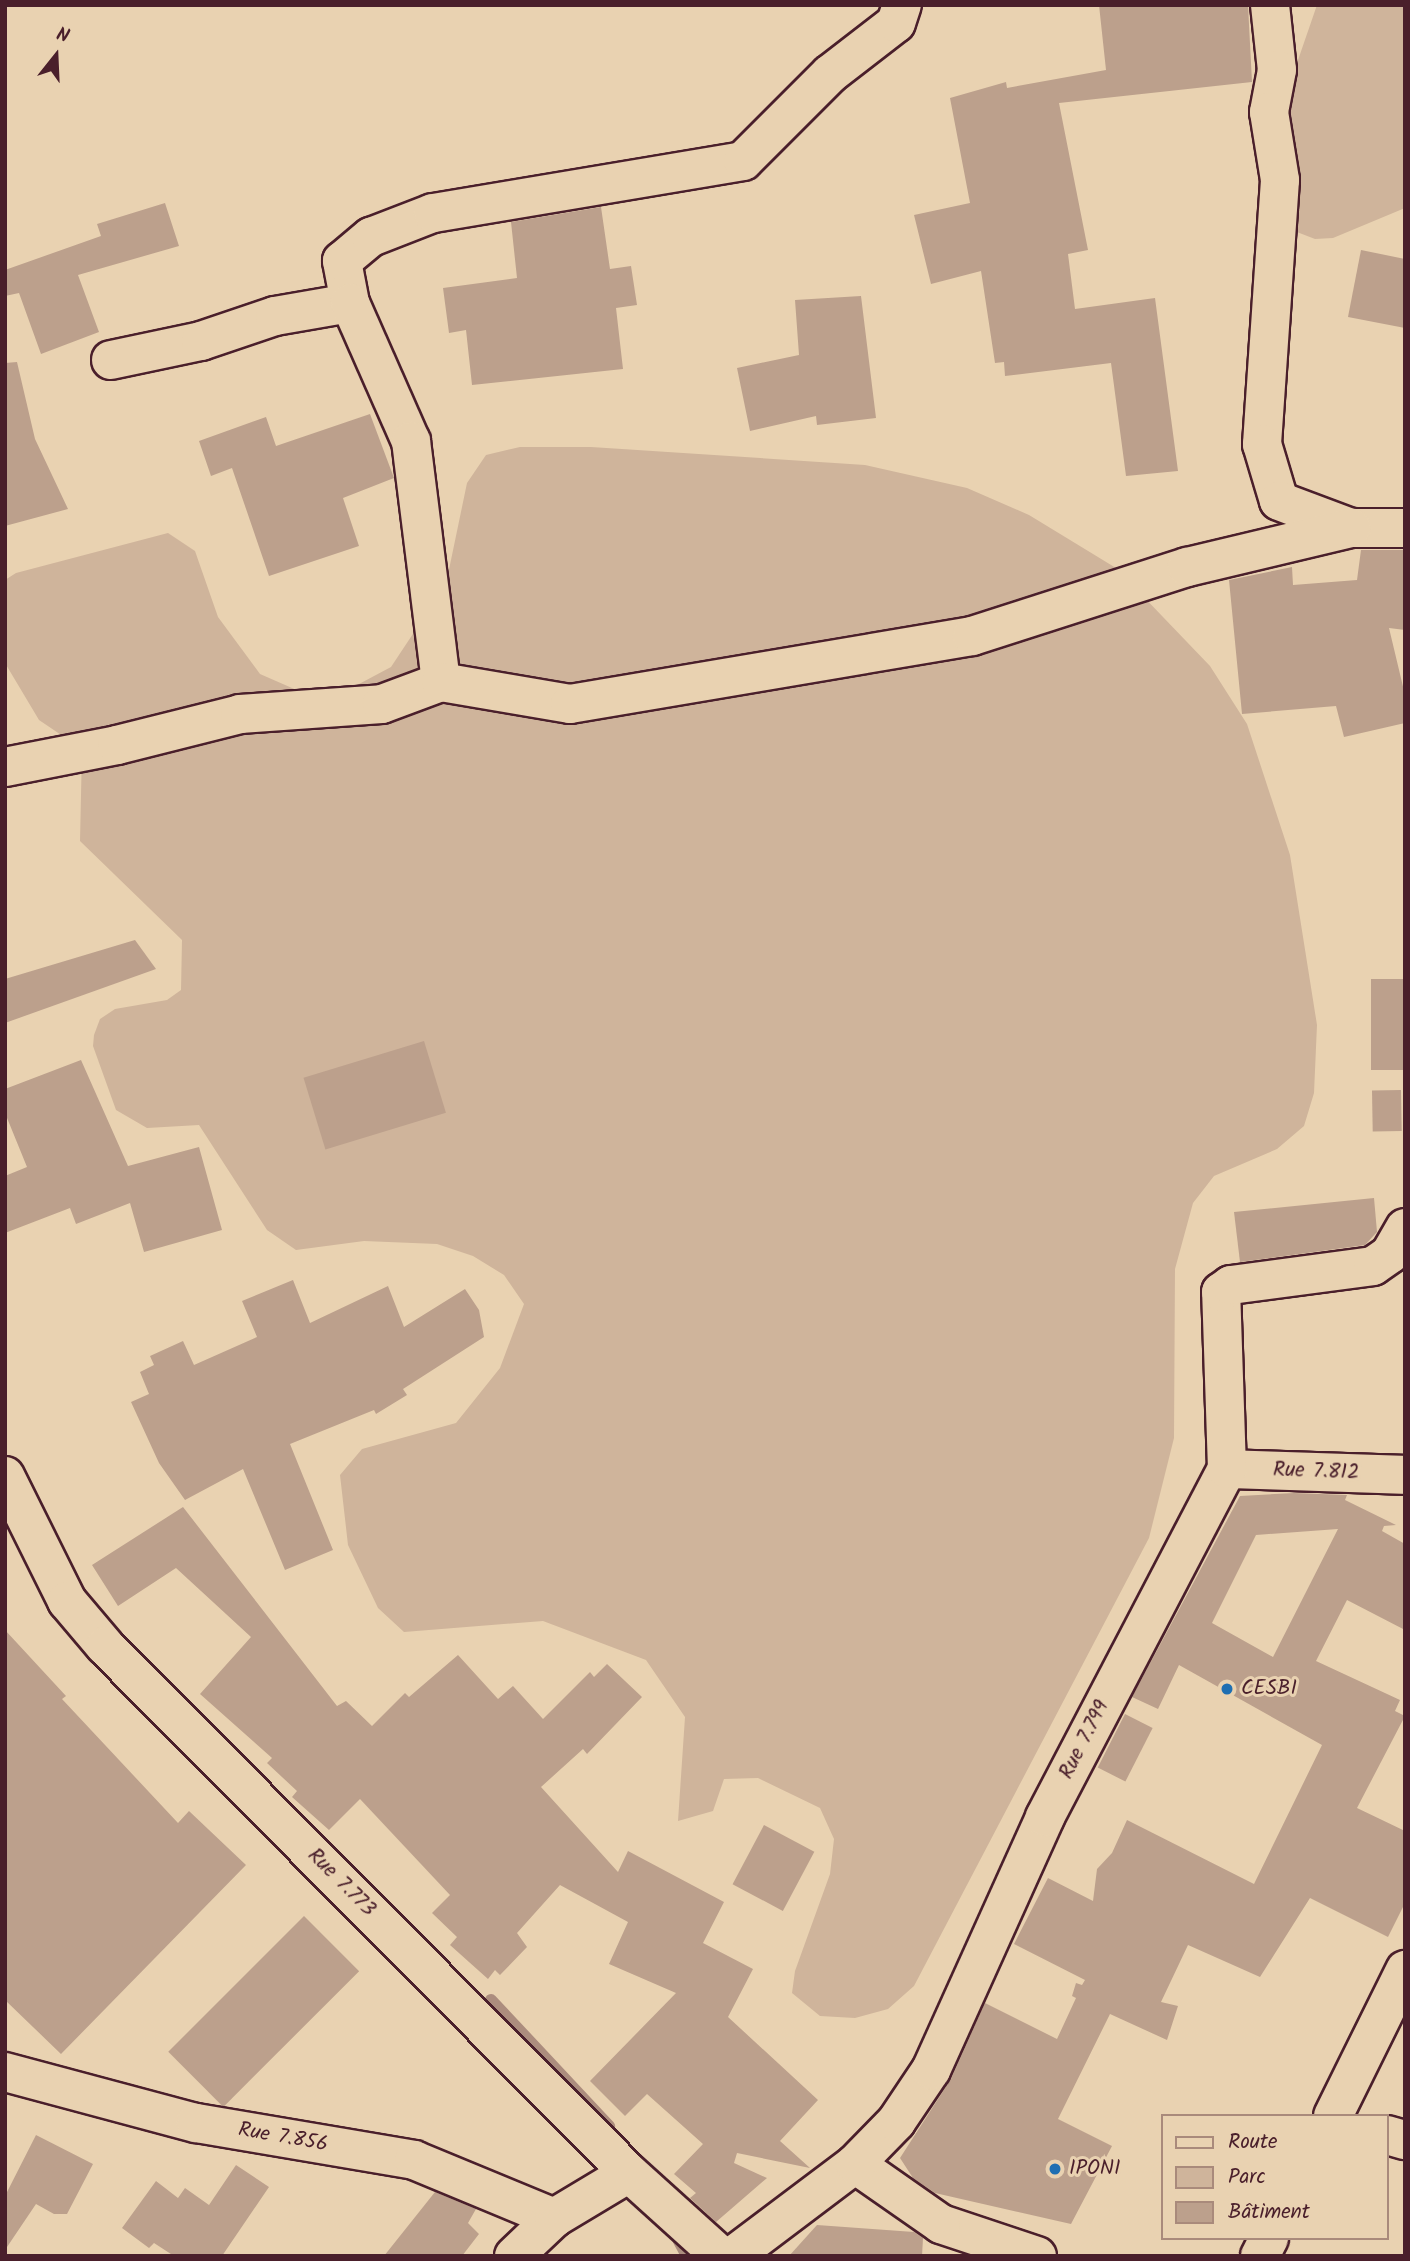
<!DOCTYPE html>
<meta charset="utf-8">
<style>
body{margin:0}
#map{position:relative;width:1410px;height:2261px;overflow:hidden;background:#e9d2b1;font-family:Kalam,sans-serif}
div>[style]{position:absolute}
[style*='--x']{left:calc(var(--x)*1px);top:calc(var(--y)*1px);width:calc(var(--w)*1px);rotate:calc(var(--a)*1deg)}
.green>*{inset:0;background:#cfb49b}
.stream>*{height:12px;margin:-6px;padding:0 6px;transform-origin:6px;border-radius:6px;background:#ac8d7e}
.building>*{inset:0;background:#bca08c;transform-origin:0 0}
.roads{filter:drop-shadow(2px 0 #4a1f2b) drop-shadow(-2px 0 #4a1f2b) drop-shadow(0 2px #4a1f2b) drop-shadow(0 -2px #4a1f2b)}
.minor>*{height:38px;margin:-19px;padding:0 19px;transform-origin:19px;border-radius:19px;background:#e9d2b1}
.dots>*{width:19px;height:19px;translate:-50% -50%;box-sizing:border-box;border:4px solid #e9d2b1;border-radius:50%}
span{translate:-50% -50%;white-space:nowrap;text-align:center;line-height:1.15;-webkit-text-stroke:6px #e9d2b1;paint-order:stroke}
.street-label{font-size:21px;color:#4a1f2b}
.poi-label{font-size:21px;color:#4a1f2b}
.left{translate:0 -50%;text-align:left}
.frame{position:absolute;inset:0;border:7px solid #4a1f2b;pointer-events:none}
.legend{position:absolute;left:1161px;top:2114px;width:228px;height:126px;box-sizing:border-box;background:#e9d2b1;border:2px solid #a98a7b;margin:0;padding:9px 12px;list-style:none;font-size:21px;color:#4a1f2b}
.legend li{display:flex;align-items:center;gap:14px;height:35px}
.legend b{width:35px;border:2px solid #a98a7b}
.north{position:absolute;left:21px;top:21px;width:70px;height:70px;-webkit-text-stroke:5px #e9d2b1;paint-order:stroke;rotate:18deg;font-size:19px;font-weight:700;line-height:28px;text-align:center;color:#4a1f2b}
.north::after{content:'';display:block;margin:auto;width:24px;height:32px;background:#4a1f2b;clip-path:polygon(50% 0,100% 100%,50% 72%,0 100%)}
</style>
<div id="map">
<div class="green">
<i style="clip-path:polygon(1317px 5px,1405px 5px,1405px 208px,1333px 238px,1315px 239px,1284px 227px,1268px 147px)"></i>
<i style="clip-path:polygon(520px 447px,591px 447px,865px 465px,967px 488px,1029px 515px,1116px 568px,1210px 666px,1247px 724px,1290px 855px,1317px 1025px,1314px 1093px,1304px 1126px,1277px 1149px,1214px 1176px,1193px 1203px,1175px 1269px,1174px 1438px,1149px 1538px,914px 1986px,888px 2009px,855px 2018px,820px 2016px,792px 1993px,795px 1971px,830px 1874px,834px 1839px,820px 1808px,758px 1778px,724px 1779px,713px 1811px,678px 1821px,685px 1717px,646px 1660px,543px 1621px,404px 1632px,378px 1608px,348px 1545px,340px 1475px,362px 1449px,456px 1423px,500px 1368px,524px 1304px,504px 1275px,473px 1256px,437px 1244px,364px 1241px,296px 1250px,267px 1230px,199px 1125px,147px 1128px,116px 1110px,93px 1046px,94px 1035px,100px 1019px,115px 1009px,167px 1000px,181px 990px,182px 940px,80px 841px,82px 749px,39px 720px,5px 663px,5px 580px,16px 573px,168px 533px,195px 551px,218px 617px,260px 674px,308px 695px,344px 692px,391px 667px,446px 584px,467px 483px,486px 455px)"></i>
</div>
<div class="stream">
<i style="--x:491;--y:2000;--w:173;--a:46.9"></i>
<i style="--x:679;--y:2241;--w:17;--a:62"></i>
</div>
<div class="building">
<i style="clip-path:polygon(1099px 5px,1248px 5px,1252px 82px,1059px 103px,1088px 250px,1068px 254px,1075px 309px,1155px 298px,1178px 471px,1126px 476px,1111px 363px,1005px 376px,1004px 362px,995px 363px,981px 271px,931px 284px,914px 215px,970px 203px,950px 98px,1006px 82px,1007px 88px,1106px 70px)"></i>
<i style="clip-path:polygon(165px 203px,179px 246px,78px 275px,99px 332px,41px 354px,19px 293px,5px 296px,5px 270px,101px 236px,97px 224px)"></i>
<i style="clip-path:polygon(601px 207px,610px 269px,631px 266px,637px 305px,616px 308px,623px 369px,472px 385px,466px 330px,449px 333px,443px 288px,517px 278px,511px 222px)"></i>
<i style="clip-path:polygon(1361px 250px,1405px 259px,1405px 328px,1348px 317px)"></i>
<i style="clip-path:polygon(861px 296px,876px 418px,817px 425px,816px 416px,750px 431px,737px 368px,799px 355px,795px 300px)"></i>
<i style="clip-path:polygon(17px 362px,35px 439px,68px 509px,5px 526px,5px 363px)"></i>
<i style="clip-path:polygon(370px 414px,394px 478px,343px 498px,359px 546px,269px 576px,232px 468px,211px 476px,199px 441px,266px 417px,276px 446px)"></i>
<i style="clip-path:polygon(1361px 550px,1405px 550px,1405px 630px,1389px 628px,1405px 695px,1405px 723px,1344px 737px,1336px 706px,1242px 714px,1229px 580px,1292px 567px,1293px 585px,1357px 580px)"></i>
<i style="clip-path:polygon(135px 940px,156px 969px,5px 1023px,5px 979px)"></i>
<i style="left:1405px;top:979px;width:91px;height:34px;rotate:90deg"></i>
<i style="left:424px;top:1041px;width:75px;height:126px;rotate:73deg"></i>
<i style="clip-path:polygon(81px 1060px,128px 1166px,199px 1147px,222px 1230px,144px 1252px,130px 1203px,76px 1224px,70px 1208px,5px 1233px,5px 1176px,27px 1167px,5px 1113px,5px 1089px)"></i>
<i style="left:1401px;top:1090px;width:41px;height:29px;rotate:89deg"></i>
<i style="clip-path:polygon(1374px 1198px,1377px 1232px,1365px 1245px,1240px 1262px,1234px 1212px)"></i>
<i style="clip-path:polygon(293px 1280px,310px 1323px,388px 1286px,404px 1327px,465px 1289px,479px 1310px,484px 1337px,403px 1389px,407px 1395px,376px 1414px,374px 1410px,290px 1444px,333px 1550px,285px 1570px,243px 1469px,185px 1500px,159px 1463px,131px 1402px,149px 1394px,140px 1372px,154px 1365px,150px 1356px,183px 1341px,194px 1365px,257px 1337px,242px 1301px)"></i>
<i style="clip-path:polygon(evenodd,1294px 1493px,1347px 1495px,1345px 1500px,1396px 1525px,1384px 1526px,1382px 1531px,1405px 1544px,1405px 1630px,1347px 1600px,1316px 1661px,1400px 1700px,1395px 1711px,1405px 1716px,1357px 1808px,1405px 1831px,1405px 1903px,1388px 1937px,1310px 1898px,1260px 1977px,1188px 1945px,1161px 2002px,1178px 2006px,1167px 2040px,1110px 2014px,1058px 2119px,1112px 2146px,1071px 2224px,935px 2193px,913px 2178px,900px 2158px,951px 2079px,985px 2003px,1057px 2039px,1076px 1998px,1072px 1996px,1076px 1983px,1082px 1985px,1085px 1980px,1014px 1944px,1048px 1878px,1093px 1901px,1097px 1869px,1112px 1853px,1127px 1820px,1254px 1884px,1322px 1745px,1179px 1665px,1158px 1709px,1132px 1697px,1240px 1496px,1294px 1493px,1338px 1529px,1273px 1657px,1212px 1623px,1256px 1535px,1338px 1529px)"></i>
<i style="clip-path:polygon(183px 1507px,337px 1706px,346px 1701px,372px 1726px,405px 1693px,409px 1697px,458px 1655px,498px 1699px,513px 1686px,543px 1719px,590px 1672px,594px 1677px,607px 1664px,642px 1697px,587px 1754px,583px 1749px,541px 1787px,618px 1872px,628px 1851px,724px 1902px,703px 1943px,753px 1969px,728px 2017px,818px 2100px,780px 2141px,810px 2168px,737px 2153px,734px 2163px,767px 2178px,716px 2222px,690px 2198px,696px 2193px,674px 2174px,703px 2144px,647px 2094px,625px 2116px,590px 2081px,676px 1993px,609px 1964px,628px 1922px,560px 1885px,517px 1933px,527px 1947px,500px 1975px,495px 1970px,488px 1979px,450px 1945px,457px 1937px,432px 1913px,450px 1895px,360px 1799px,329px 1830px,292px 1797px,297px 1791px,267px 1763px,272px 1758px,200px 1694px,251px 1637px,176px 1568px,118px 1606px,92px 1565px)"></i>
<i style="clip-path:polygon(5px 1630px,66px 1696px,62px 1699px,178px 1823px,189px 1811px,246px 1865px,61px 2054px,5px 2000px)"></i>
<i style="left:1125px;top:1714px;width:31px;height:60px;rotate:27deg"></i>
<i style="left:764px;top:1825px;width:57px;height:67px;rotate:28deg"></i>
<i style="left:304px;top:1916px;width:78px;height:192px;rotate:45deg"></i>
<i style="clip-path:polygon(36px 2135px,93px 2164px,67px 2214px,54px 2214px,36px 2204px,5px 2250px,5px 2196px)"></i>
<i style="clip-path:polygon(236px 2165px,269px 2187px,222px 2256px,174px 2256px,154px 2243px,149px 2248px,122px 2228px,156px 2181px,178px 2198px,185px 2188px,209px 2205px)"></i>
<i style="clip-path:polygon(435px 2192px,476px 2209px,468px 2223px,479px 2234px,462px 2256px,384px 2256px)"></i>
<i style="clip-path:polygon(817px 2225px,914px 2232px,923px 2238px,922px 2256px,789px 2256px)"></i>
</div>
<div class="roads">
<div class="minor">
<i style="--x:1270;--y:5;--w:65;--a:83.9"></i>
<i style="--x:1277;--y:70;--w:43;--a:100.8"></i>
<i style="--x:1269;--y:112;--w:69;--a:80.8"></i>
<i style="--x:1280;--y:180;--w:265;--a:93.9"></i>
<i style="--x:1262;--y:444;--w:59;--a:73.4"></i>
<i style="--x:1279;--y:501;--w:77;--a:20.6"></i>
<i style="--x:1351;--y:528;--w:54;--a:0"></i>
<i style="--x:350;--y:303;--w:43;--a:-100.8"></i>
<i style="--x:342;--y:261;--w:38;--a:-40"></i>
<i style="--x:371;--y:237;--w:66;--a:-21.2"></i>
<i style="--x:433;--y:213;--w:314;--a:-9.5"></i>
<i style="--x:743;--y:161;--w:123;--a:-45"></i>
<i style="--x:830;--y:74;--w:83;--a:-37.7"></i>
<i style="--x:896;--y:23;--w:19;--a:-72"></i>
<i style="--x:111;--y:360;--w:92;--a:-11.9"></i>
<i style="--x:201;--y:341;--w:78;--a:-18.7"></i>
<i style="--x:275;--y:316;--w:76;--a:-9.8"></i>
<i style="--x:350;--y:303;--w:151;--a:66.2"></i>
<i style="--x:411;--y:441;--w:243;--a:82.9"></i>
<i style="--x:5;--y:767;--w:114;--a:-11.1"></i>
<i style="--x:117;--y:745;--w:127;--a:-14.1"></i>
<i style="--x:240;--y:714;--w:142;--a:-4"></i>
<i style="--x:382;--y:704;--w:63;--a:-20.4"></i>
<i style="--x:441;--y:682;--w:131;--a:9.7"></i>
<i style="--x:570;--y:704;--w:408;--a:-9.6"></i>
<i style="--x:972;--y:636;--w:226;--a:-17.8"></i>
<i style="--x:1187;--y:567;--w:169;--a:-13.4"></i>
<i style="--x:1227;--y:1469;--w:178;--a:1.9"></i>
<i style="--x:5;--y:1476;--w:140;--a:63.6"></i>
<i style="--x:67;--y:1601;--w:59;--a:49.8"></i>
<i style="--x:105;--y:1646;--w:743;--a:45.16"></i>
<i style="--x:629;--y:2173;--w:124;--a:42.1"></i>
<i style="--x:5;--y:2072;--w:198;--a:15"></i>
<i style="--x:196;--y:2123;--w:221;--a:9.6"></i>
<i style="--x:414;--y:2160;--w:152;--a:22.5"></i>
<i style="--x:1333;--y:2116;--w:163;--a:-63.7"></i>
<i style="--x:1387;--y:2135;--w:19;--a:16"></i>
<i style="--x:514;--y:2256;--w:55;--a:-43.5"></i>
<i style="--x:554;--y:2218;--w:87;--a:-31"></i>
<i style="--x:733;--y:2256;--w:153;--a:-37"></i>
<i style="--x:1037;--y:2256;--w:101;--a:-161.6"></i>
<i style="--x:941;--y:2224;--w:105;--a:-145.1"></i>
<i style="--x:855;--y:2164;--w:59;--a:-45.7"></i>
<i style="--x:896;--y:2122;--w:63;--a:-56.1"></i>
<i style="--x:931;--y:2070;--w:277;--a:-65.7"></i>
<i style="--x:1045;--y:1817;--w:393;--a:-62.4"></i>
<i style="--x:1227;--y:1469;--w:177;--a:-91.9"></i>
<i style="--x:1221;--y:1292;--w:12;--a:-35"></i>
<i style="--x:1231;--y:1285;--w:143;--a:-7.6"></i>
<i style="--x:1373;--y:1266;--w:21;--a:-35"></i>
<i style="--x:1390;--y:1254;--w:30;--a:-60"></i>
<i style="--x:1260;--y:2256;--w:20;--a:-63"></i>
</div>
</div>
<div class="dots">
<i style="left:1227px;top:1689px;background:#1f6fb2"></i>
<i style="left:1055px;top:2169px;background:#1f6fb2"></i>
</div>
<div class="street-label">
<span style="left:1316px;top:1472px;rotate:2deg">Rue 7.812</span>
<span style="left:1085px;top:1740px;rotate:-63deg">Rue 7.799</span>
<span style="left:341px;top:1883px;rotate:45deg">Rue 7.773</span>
<span style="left:283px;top:2138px;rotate:10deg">Rue 7.856</span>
</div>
<div class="poi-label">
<span class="left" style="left:1241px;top:1689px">CESBI</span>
<span class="left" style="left:1069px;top:2169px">IPONI</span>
</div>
<div class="frame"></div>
<ul class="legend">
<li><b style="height:9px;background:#e9d2b1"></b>Route</li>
<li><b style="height:19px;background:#cfb49b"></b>Parc</li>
<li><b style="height:19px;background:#bca08c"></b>Bâtiment</li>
</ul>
<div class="north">N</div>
</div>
